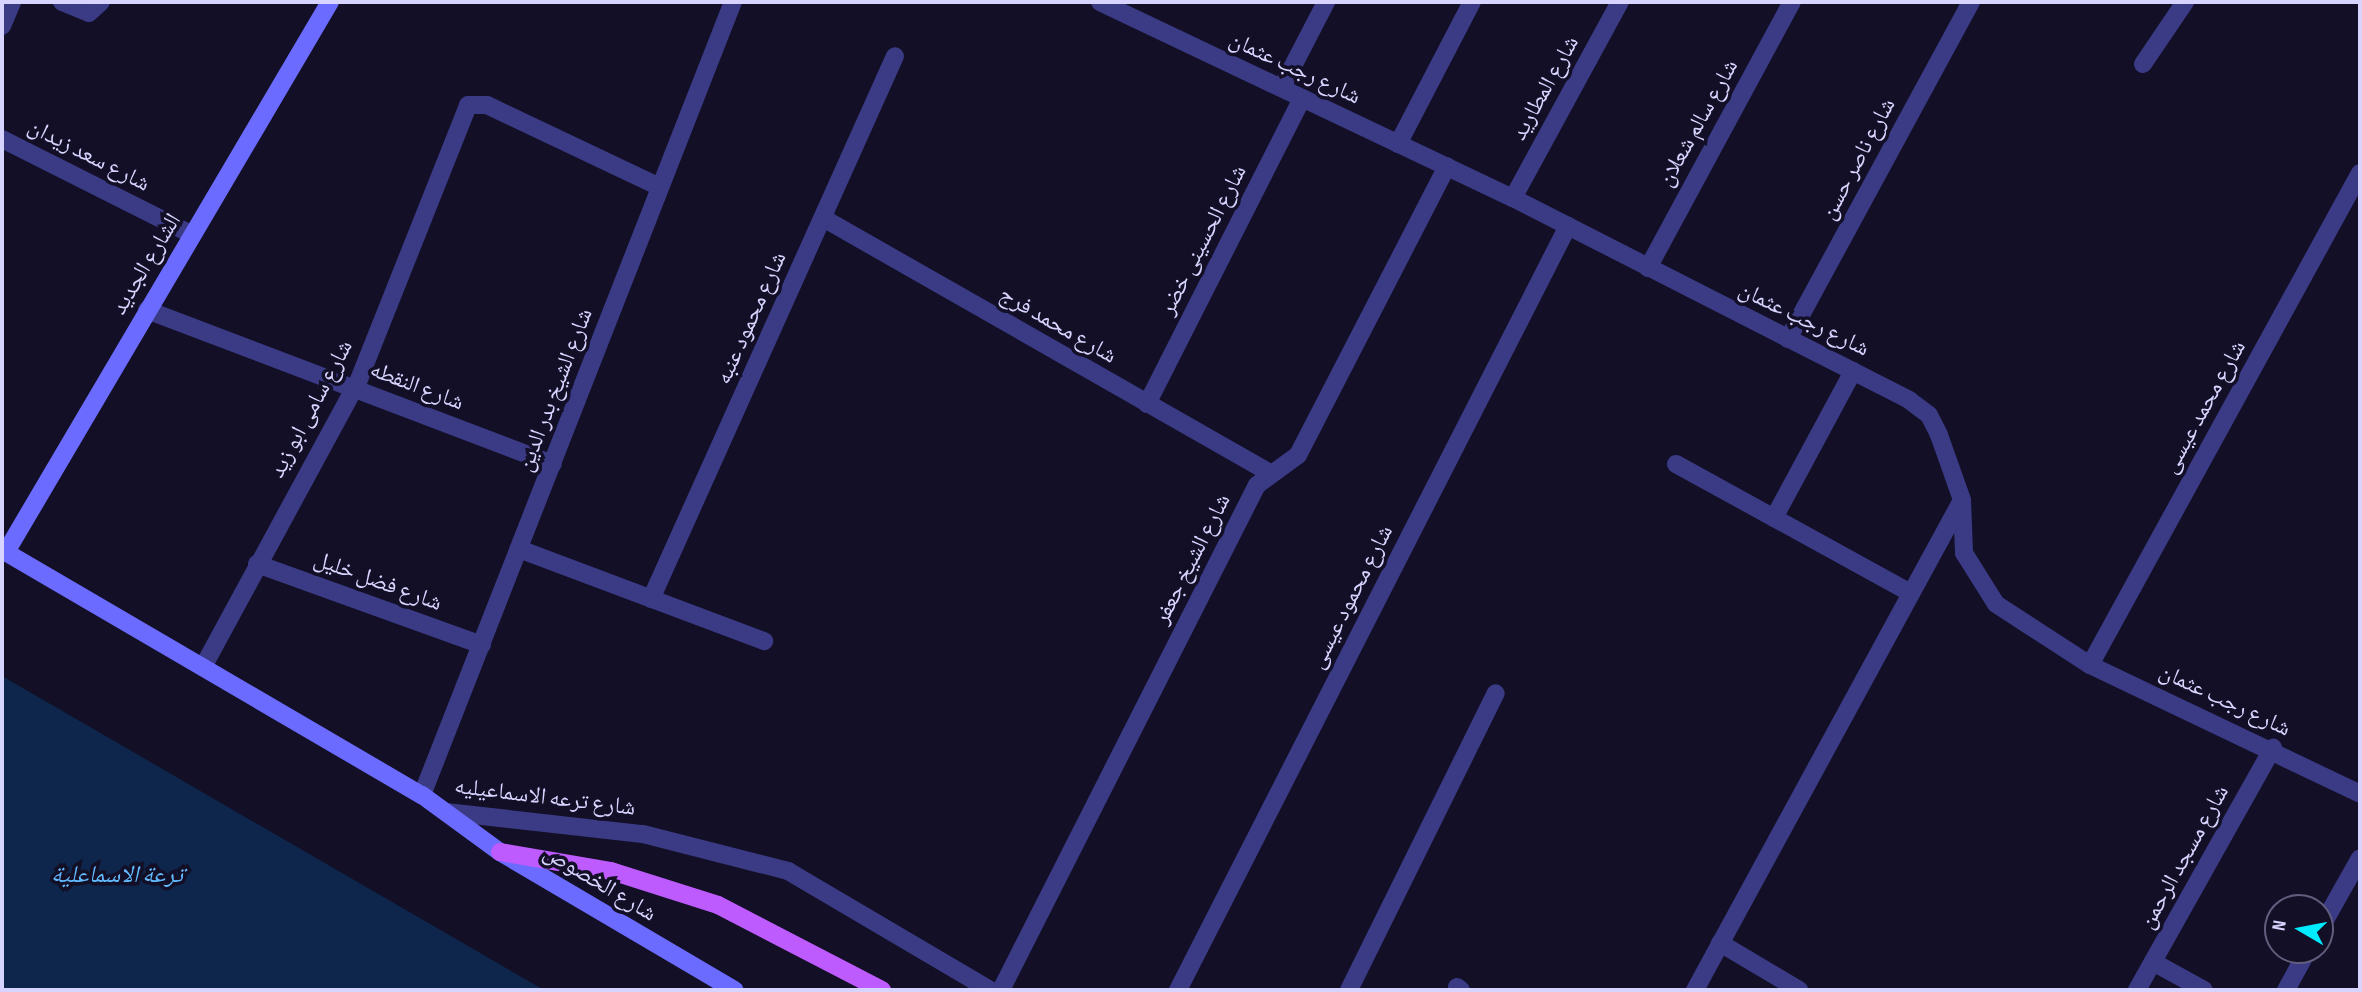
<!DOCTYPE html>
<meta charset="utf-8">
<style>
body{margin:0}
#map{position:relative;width:2362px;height:992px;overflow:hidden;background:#120f26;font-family:"Sofia Sans Condensed","Noto Naskh Arabic",sans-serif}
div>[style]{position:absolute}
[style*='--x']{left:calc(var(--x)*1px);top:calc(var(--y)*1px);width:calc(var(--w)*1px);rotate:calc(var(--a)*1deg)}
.water>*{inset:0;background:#0e264b}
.street>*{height:18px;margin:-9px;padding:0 9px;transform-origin:9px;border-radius:9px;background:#3b3a85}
.secondary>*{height:18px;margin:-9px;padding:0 9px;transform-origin:9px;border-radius:9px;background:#6b6bff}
.primary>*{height:18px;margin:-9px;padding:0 9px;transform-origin:9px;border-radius:9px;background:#be5bff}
span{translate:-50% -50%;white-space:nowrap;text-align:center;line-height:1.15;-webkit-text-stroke:7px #120f26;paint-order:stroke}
.street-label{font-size:23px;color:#d7d4ff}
.water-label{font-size:24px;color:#62baff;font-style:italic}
.frame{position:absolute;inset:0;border:4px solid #d7d4ff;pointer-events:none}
.north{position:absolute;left:2264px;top:894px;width:70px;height:70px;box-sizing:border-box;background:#120f26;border:2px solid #615e7d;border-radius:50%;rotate:280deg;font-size:19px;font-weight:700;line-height:28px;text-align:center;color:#d7d4ff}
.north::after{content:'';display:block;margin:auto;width:24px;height:32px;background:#00ebff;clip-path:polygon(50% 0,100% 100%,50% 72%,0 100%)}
</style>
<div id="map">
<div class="water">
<i style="clip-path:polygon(2px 676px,544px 990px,2px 990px)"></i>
</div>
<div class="street">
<i style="--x:62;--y:2;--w:29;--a:22"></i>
<i style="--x:89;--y:13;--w:16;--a:-43"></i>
<i style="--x:1100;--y:2;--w:457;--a:25.4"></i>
<i style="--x:1513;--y:198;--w:445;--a:27"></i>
<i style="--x:1909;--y:400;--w:25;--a:37"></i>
<i style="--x:1929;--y:415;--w:22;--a:63"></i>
<i style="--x:1939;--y:435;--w:69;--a:70.5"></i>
<i style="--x:1962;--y:500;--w:53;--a:87.8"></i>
<i style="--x:1964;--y:553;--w:60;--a:57.9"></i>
<i style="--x:1996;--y:604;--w:112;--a:33"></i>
<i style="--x:2090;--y:665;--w:299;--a:25.5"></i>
<i style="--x:2;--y:26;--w:26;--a:-67"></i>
<i style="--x:2143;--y:64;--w:75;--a:-55.9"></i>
<i style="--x:1282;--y:87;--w:96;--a:-62.6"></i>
<i style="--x:2;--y:139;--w:212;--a:26.7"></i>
<i style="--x:1398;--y:144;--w:160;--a:-62.5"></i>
<i style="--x:1513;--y:198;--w:223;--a:-61.4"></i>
<i style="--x:823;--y:218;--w:515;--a:29.7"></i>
<i style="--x:1648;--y:268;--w:302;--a:-61.6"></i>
<i style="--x:147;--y:310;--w:434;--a:20.8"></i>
<i style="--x:1788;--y:339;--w:383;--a:-61.5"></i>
<i style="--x:1147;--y:404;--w:343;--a:-63.1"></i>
<i style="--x:1676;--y:464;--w:268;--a:28.8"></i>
<i style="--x:1774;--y:518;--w:167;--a:-61.7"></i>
<i style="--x:519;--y:549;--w:262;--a:20.6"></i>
<i style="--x:257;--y:564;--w:239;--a:19.8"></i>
<i style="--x:651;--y:599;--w:595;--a:-65.8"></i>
<i style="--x:2090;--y:665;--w:561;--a:-61.24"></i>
<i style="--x:203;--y:667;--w:324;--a:-61.5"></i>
<i style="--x:358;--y:382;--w:298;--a:-68.3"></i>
<i style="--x:468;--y:105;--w:19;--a:0"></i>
<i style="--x:487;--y:105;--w:191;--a:25.4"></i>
<i style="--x:422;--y:795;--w:852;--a:-68.59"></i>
<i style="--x:446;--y:812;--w:198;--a:6.4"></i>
<i style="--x:643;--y:834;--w:150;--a:14.3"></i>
<i style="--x:788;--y:871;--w:234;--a:30.5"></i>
<i style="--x:2320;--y:929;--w:81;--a:-60.6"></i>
<i style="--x:1720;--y:943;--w:92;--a:30.7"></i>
<i style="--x:2153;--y:962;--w:58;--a:28.8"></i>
<i style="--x:1457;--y:987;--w:5;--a:37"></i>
<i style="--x:1001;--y:990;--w:566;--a:-63.12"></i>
<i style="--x:1257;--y:485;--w:51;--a:-36.2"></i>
<i style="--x:1298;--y:455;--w:325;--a:-62.7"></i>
<i style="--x:1178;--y:990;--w:858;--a:-62.96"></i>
<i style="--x:1349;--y:990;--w:331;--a:-63.7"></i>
<i style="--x:1695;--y:990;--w:556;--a:-61.41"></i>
<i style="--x:2137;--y:990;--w:278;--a:-60.7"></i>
<i style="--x:2286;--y:990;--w:46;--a:-61.2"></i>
</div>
<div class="secondary">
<i style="--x:2;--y:550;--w:486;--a:30.3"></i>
<i style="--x:422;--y:795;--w:97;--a:36.2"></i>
<i style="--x:500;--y:852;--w:272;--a:30.5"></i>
<i style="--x:6;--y:552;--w:638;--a:-59.5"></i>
</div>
<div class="primary">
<i style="--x:500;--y:852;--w:113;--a:9.7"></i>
<i style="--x:611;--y:871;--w:112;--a:17.6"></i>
<i style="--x:718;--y:905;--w:185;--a:27.4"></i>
</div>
<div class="street-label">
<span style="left:1295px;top:68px;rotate:25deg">شارع رجب عثمان</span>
<span style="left:1545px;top:88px;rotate:-61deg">شارع المطاريد</span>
<span style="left:1698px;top:123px;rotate:-61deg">شارع سالم شعلان</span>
<span style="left:89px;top:155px;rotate:27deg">شارع سعد زيدان</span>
<span style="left:1858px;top:159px;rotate:-62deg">شارع ناصر حسن</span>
<span style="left:1203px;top:240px;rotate:-63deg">شارع الحسينى خضر</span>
<span style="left:146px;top:264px;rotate:-59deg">الشارع الجديد</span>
<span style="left:751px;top:318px;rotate:-66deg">شارع محمود عنبه</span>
<span style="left:1804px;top:319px;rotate:26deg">شارع رجب عثمان</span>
<span style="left:1058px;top:325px;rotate:30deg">شارع محمد فرج</span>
<span style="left:417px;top:386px;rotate:21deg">شارع النقطه</span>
<span style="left:555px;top:390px;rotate:-69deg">شارع الشيخ بدر الدين</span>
<span style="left:2204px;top:407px;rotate:-61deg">شارع محمد عيسى</span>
<span style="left:311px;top:409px;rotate:-62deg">شارع سامى ابو زيد</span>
<span style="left:1192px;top:559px;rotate:-63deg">شارع الشيخ جعفر</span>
<span style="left:378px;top:581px;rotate:20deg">شارع فضل خليل</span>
<span style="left:1351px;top:597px;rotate:-63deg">شارع محمود عيسى</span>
<span style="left:2225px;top:700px;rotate:25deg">شارع رجب عثمان</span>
<span style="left:545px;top:797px;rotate:7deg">شارع ترعه الاسماعيليه</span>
<span style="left:2184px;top:857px;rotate:-61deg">شارع مسجد الرحمن</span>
<span style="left:600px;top:883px;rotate:31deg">شارع الخصوص</span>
</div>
<div class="water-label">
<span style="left:117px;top:875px">ترعة الاسماعلية</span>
</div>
<div class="frame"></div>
<div class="north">N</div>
</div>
